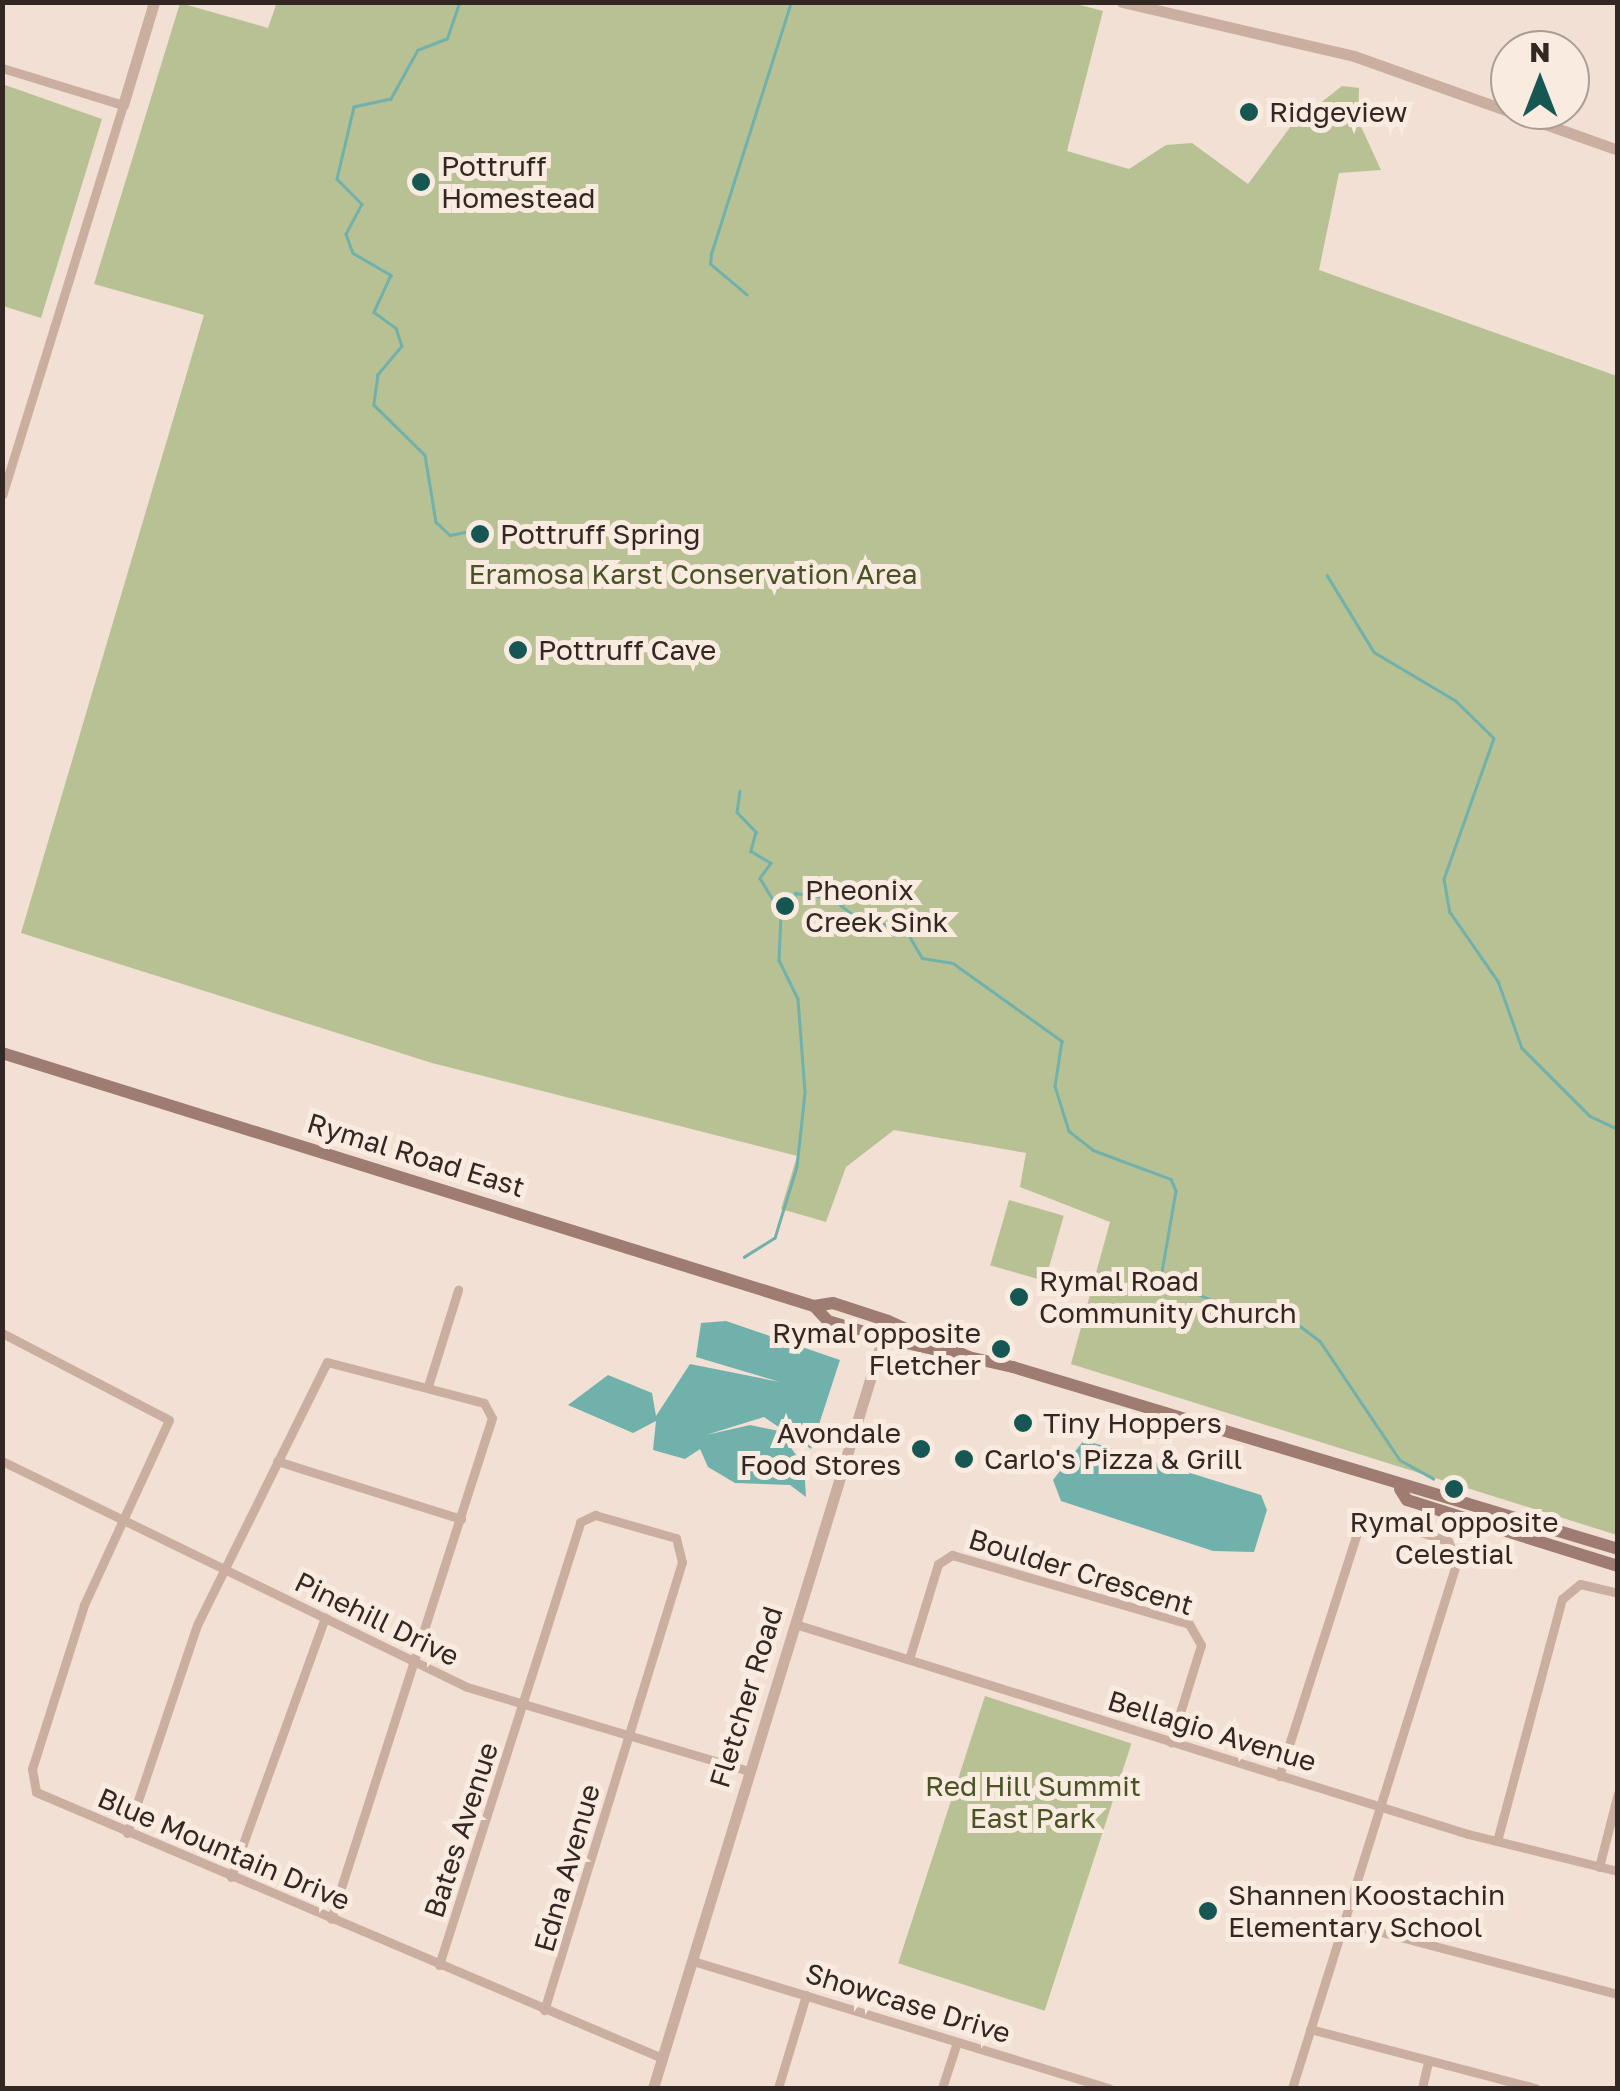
<!DOCTYPE html>
<html>
<head>
<meta charset="utf-8">
<style>
  body { margin:0 }
  #map { position:relative; width:1620px; height:2091px; overflow:hidden; background:#f2e0d4; font-family:"Golos Text",sans-serif }
  div>[style] { position:absolute }
  .green>* { inset:0; background:#b8c194; transform-origin:0 0 }
  .water>* { inset:0; background:#71b1ac }
  .stream>* { height:2.5px; margin:-1.25px; padding:0 1.25px; transform-origin:1.25px; border-radius:1.25px; background:#71b1ac }
  .minor>* { height:9px; margin:-4.5px; padding:0 4.5px; transform-origin:4.5px; border-radius:4.5px; background:#caaea0 }
  .tertiary>* { height:11px; margin:-5.5px; padding:0 5.5px; transform-origin:5.5px; border-radius:5.5px; background:#caaea0 }
  .secondary>* { height:12px; margin:-6px; padding:0 6px; transform-origin:6px; border-radius:6px; background:#9e7c71 }
  .dots>* { width:28px; height:28px; translate:-50% -50%; box-sizing:border-box; border:5px solid #faebe0; border-radius:50% }
  span { translate:-50% -50%; white-space:nowrap; text-align:center; line-height:1.15; -webkit-text-stroke:10px #faebe0; paint-order:stroke }
  .poi-label { font-size:28px; color:#332724 }
  .left { translate:0 -50%; text-align:left }
  .right { translate:-100% -50%; text-align:right }
  .park-label { font-size:28px; color:#485326 }
  .street-label { font-size:28px; color:#332724 }
  .frame { position:absolute; inset:0; border:5px solid #332724; pointer-events:none }
  .north { position:absolute; left:1490px; top:30px; width:100px; height:100px; box-sizing:border-box; background:#faebe0; border:2px solid #aa9d95; border-radius:50%; rotate:0deg; font-size:28px; font-weight:700; line-height:40px; text-align:center; color:#332724 }
  .north::after { content:''; display:block; margin:auto; width:35px; height:45px; background:#175753; clip-path:polygon(50% 0,100% 100%,50% 72%,0 100%) }
</style>
</head>
<body>
<div id="map">
  <div class="green">
    <i style="clip-path:polygon(277px 2px,1069px 2px,1103px 11px,1067px 151px,1129px 169px,1166px 145px,1192px 143px,1248px 184px,1291px 126px,1342px 86px,1359px 88px,1358px 120px,1381px 170px,1339px 173px,1319px 270px,1617px 376px,1617px 1535px,1071px 1364px,1110px 1222px,1020px 1187px,1026px 1153px,894px 1130px,846px 1167px,826px 1222px,781px 1209px,797px 1156px,432px 1063px,21px 933px,204px 315px,94px 284px,180px 3px,268px 28px)"></i>
    <i style="clip-path:polygon(2px 84px,102px 119px,41px 318px,3px 306px)"></i>
    <i style="left:1009px;top:1200px;width:57px;height:68px;rotate:16deg"></i>
    <i style="left:985px;top:1696px;width:154px;height:281px;rotate:18deg"></i>
  </div>
  <div class="water">
    <i style="clip-path:polygon(726px 1321px,840px 1360px,811px 1449px,764px 1417px,706px 1435px,750px 1425px,779px 1431px,804px 1466px,806px 1497px,790px 1485px,735px 1483px,708px 1467px,700px 1449px,685px 1459px,653px 1450px,656px 1421px,633px 1433px,568px 1405px,608px 1375px,652px 1393px,656px 1416px,690px 1364px,780px 1382px,696px 1357px,701px 1323px)"></i>
    <i style="clip-path:polygon(1084px 1440px,1261px 1495px,1267px 1510px,1254px 1552px,1213px 1551px,1061px 1501px,1053px 1480px)"></i>
  </div>
  <div class="stream">
    <i style="left:460px;top:2px;width:39px;rotate:109deg"></i>
    <i style="left:447px;top:39px;width:31px;rotate:159deg"></i>
    <i style="left:418px;top:50px;width:56px;rotate:118.9deg"></i>
    <i style="left:391px;top:99px;width:38px;rotate:168deg"></i>
    <i style="left:354px;top:107px;width:74px;rotate:103.3deg"></i>
    <i style="left:337px;top:179px;width:35px;rotate:45deg"></i>
    <i style="left:362px;top:204px;width:34px;rotate:118deg"></i>
    <i style="left:346px;top:234px;width:20px;rotate:70deg"></i>
    <i style="left:353px;top:253px;width:44px;rotate:30.1deg"></i>
    <i style="left:391px;top:275px;width:41px;rotate:114.7deg"></i>
    <i style="left:374px;top:312px;width:27px;rotate:36deg"></i>
    <i style="left:396px;top:328px;width:19px;rotate:72deg"></i>
    <i style="left:402px;top:346px;width:38px;rotate:130deg"></i>
    <i style="left:378px;top:375px;width:30px;rotate:98deg"></i>
    <i style="left:374px;top:405px;width:71px;rotate:44.4deg"></i>
    <i style="left:425px;top:455px;width:68px;rotate:80.7deg"></i>
    <i style="left:436px;top:522px;width:19px;rotate:43deg"></i>
    <i style="left:450px;top:535px;width:15px;rotate:-11deg"></i>
    <i style="left:747px;top:295px;width:48px;rotate:-140deg"></i>
    <i style="left:710px;top:264px;width:10px;rotate:-84deg"></i>
    <i style="left:711px;top:254px;width:264px;rotate:-72.4deg"></i>
    <i style="left:1327px;top:575px;width:90px;rotate:58.6deg"></i>
    <i style="left:1374px;top:652px;width:94px;rotate:30.7deg"></i>
    <i style="left:1455px;top:700px;width:54px;rotate:44.3deg"></i>
    <i style="left:1494px;top:738px;width:150px;rotate:109.5deg"></i>
    <i style="left:1444px;top:879px;width:34px;rotate:80deg"></i>
    <i style="left:1450px;top:912px;width:84px;rotate:55.2deg"></i>
    <i style="left:1498px;top:981px;width:71px;rotate:70.3deg"></i>
    <i style="left:1522px;top:1048px;width:96px;rotate:45deg"></i>
    <i style="left:1590px;top:1116px;width:31px;rotate:25deg"></i>
    <i style="left:740px;top:791px;width:21px;rotate:98deg"></i>
    <i style="left:737px;top:812px;width:28px;rotate:46deg"></i>
    <i style="left:756px;top:832px;width:20px;rotate:105deg"></i>
    <i style="left:751px;top:851px;width:23px;rotate:31deg"></i>
    <i style="left:771px;top:863px;width:19px;rotate:126deg"></i>
    <i style="left:760px;top:878px;width:41px;rotate:59deg"></i>
    <i style="left:781px;top:913px;width:47px;rotate:92.4deg"></i>
    <i style="left:779px;top:960px;width:43px;rotate:64deg"></i>
    <i style="left:798px;top:999px;width:94px;rotate:85.7deg"></i>
    <i style="left:805px;top:1093px;width:74px;rotate:96.2deg"></i>
    <i style="left:797px;top:1167px;width:74px;rotate:107.2deg"></i>
    <i style="left:775px;top:1238px;width:36px;rotate:148deg"></i>
    <i style="left:781px;top:913px;width:14px;rotate:-21deg"></i>
    <i style="left:794px;top:908px;width:15px;rotate:-86deg"></i>
    <i style="left:795px;top:893px;width:37px;rotate:8deg"></i>
    <i style="left:832px;top:898px;width:28px;rotate:39deg"></i>
    <i style="left:854px;top:916px;width:54px;rotate:15.1deg"></i>
    <i style="left:906px;top:930px;width:32px;rotate:60deg"></i>
    <i style="left:922px;top:958px;width:31px;rotate:9deg"></i>
    <i style="left:953px;top:963px;width:134px;rotate:35.6deg"></i>
    <i style="left:1062px;top:1041px;width:46px;rotate:98.8deg"></i>
    <i style="left:1055px;top:1086px;width:47px;rotate:72.7deg"></i>
    <i style="left:1069px;top:1131px;width:31px;rotate:38deg"></i>
    <i style="left:1093px;top:1150px;width:83px;rotate:20.4deg"></i>
    <i style="left:1171px;top:1179px;width:13px;rotate:67deg"></i>
    <i style="left:1176px;top:1191px;width:88px;rotate:99.8deg"></i>
    <i style="left:1161px;top:1278px;width:75px;rotate:23.5deg"></i>
    <i style="left:1230px;top:1308px;width:63px;rotate:11deg"></i>
    <i style="left:1292px;top:1320px;width:35px;rotate:37deg"></i>
    <i style="left:1320px;top:1341px;width:143px;rotate:56.1deg"></i>
    <i style="left:1400px;top:1460px;width:38px;rotate:29deg"></i>
  </div>
  <div class="minor">
    <i style="left:2px;top:68px;width:127px;rotate:17deg"></i>
    <i style="left:123px;top:105px;width:408px;rotate:107.2deg"></i>
    <i style="left:2px;top:1333px;width:188px;rotate:27.5deg"></i>
    <i style="left:169px;top:1420px;width:204px;rotate:114.7deg"></i>
    <i style="left:84px;top:1605px;width:172px;rotate:107.6deg"></i>
    <i style="left:32px;top:1769px;width:23px;rotate:80deg"></i>
    <i style="left:36px;top:1792px;width:680px;rotate:23.02deg"></i>
    <i style="left:428px;top:1386px;width:101px;rotate:-72.6deg"></i>
    <i style="left:2px;top:1461px;width:517px;rotate:25.92deg"></i>
    <i style="left:467px;top:1687px;width:294px;rotate:16.6deg"></i>
    <i style="left:277px;top:1461px;width:193px;rotate:17.5deg"></i>
    <i style="left:795px;top:1624px;width:705px;rotate:17.33deg"></i>
    <i style="left:1468px;top:1834px;width:154px;rotate:13.9deg"></i>
    <i style="left:909px;top:1659px;width:99px;rotate:-73deg"></i>
    <i style="left:938px;top:1564px;width:17px;rotate:-33deg"></i>
    <i style="left:952px;top:1555px;width:247px;rotate:16.2deg"></i>
    <i style="left:1189px;top:1624px;width:24px;rotate:60deg"></i>
    <i style="left:1201px;top:1645px;width:102px;rotate:107.2deg"></i>
    <i style="left:1279px;top:1776px;width:265px;rotate:-72.2deg"></i>
    <i style="left:1360px;top:1524px;width:22px;rotate:-13deg"></i>
    <i style="left:1381px;top:1519px;width:71px;rotate:18.2deg"></i>
    <i style="left:1448px;top:1541px;width:22px;rotate:66deg"></i>
    <i style="left:1457px;top:1561px;width:552px;rotate:107.38deg"></i>
    <i style="left:127px;top:1833px;width:219px;rotate:-71.4deg"></i>
    <i style="left:197px;top:1625px;width:293px;rotate:-63.7deg"></i>
    <i style="left:327px;top:1362px;width:162px;rotate:14.6deg"></i>
    <i style="left:484px;top:1403px;width:17px;rotate:62deg"></i>
    <i style="left:492px;top:1418px;width:526px;rotate:107.82deg"></i>
    <i style="left:1497px;top:1841px;width:251px;rotate:-75deg"></i>
    <i style="left:1562px;top:1599px;width:23px;rotate:-40deg"></i>
    <i style="left:1580px;top:1584px;width:39px;rotate:13deg"></i>
    <i style="left:1599px;top:1867px;width:76px;rotate:-75.6deg"></i>
    <i style="left:231px;top:1877px;width:276px;rotate:-70.1deg"></i>
    <i style="left:1343px;top:1922px;width:284px;rotate:14.7deg"></i>
    <i style="left:693px;top:1961px;width:435px;rotate:17deg"></i>
    <i style="left:439px;top:1965px;width:465px;rotate:-72.3deg"></i>
    <i style="left:580px;top:1522px;width:17px;rotate:-25deg"></i>
    <i style="left:595px;top:1515px;width:84px;rotate:15.9deg"></i>
    <i style="left:676px;top:1538px;width:25px;rotate:76deg"></i>
    <i style="left:682px;top:1562px;width:469px;rotate:107.1deg"></i>
    <i style="left:1310px;top:2029px;width:233px;rotate:14.7deg"></i>
    <i style="left:778px;top:2088px;width:97px;rotate:-73.2deg"></i>
    <i style="left:942px;top:2088px;width:48px;rotate:-71.9deg"></i>
    <i style="left:1422px;top:2088px;width:27px;rotate:-77deg"></i>
  </div>
  <div class="tertiary">
    <i style="left:1122px;top:2px;width:238px;rotate:13.1deg"></i>
    <i style="left:1354px;top:56px;width:280px;rotate:19.6deg"></i>
    <i style="left:123px;top:105px;width:108px;rotate:-73.2deg"></i>
    <i style="left:653px;top:2088px;width:802px;rotate:-72.97deg"></i>
  </div>
  <div class="secondary">
    <i style="left:2px;top:1053px;width:851px;rotate:17.31deg"></i>
    <i style="left:814px;top:1306px;width:21px;rotate:47deg"></i>
    <i style="left:828px;top:1321px;width:59px;rotate:16.9deg"></i>
    <i style="left:884px;top:1338px;width:132px;rotate:12.7deg"></i>
    <i style="left:1013px;top:1367px;width:632px;rotate:16.74deg"></i>
    <i style="left:814px;top:1306px;width:19px;rotate:-9deg"></i>
    <i style="left:833px;top:1303px;width:58px;rotate:18.1deg"></i>
    <i style="left:888px;top:1321px;width:89px;rotate:24deg"></i>
    <i style="left:1400px;top:1489px;width:13px;rotate:58deg"></i>
    <i style="left:1407px;top:1500px;width:221px;rotate:17.4deg"></i>
  </div>
  <div class="dots">
    <i style="left:1249px;top:112px;background:#175753"></i>
    <i style="left:421px;top:182px;background:#175753"></i>
    <i style="left:480px;top:534px;background:#175753"></i>
    <i style="left:518px;top:650px;background:#175753"></i>
    <i style="left:785px;top:906px;background:#175753"></i>
    <i style="left:1019px;top:1297px;background:#175753"></i>
    <i style="left:1001px;top:1349px;background:#175753"></i>
    <i style="left:1023px;top:1423px;background:#175753"></i>
    <i style="left:921px;top:1449px;background:#175753"></i>
    <i style="left:964px;top:1459px;background:#175753"></i>
    <i style="left:1454px;top:1489px;background:#175753"></i>
    <i style="left:1208px;top:1911px;background:#175753"></i>
  </div>
  <div class="poi-label">
    <span class="left" style="left:1269px;top:112px">Ridgeview</span>
    <span class="left" style="left:441px;top:182px">Pottruff<br>Homestead</span>
    <span class="left" style="left:500px;top:534px">Pottruff Spring</span>
    <span class="left" style="left:538px;top:650px">Pottruff Cave</span>
    <span class="left" style="left:805px;top:906px">Pheonix<br>Creek Sink</span>
    <span class="left" style="left:1039px;top:1297px">Rymal Road<br>Community Church</span>
    <span class="right" style="left:981px;top:1349px">Rymal opposite<br>Fletcher</span>
    <span class="left" style="left:1043px;top:1423px">Tiny Hoppers</span>
    <span class="right" style="left:901px;top:1449px">Avondale<br>Food Stores</span>
    <span class="left" style="left:984px;top:1459px">Carlo's Pizza &amp; Grill</span>
    <span style="left:1454px;top:1538px">Rymal opposite<br>Celestial</span>
    <span class="left" style="left:1228px;top:1911px">Shannen Koostachin<br>Elementary School</span>
  </div>
  <div class="park-label">
    <span style="left:693px;top:574px">Eramosa Karst Conservation Area</span>
    <span style="left:1033px;top:1802px">Red Hill Summit<br>East Park</span>
  </div>
  <div class="street-label">
    <span style="left:416px;top:1155px;rotate:17deg">Rymal Road East</span>
    <span style="left:1081px;top:1572px;rotate:17deg">Boulder Crescent</span>
    <span style="left:377px;top:1619px;rotate:26deg">Pinehill Drive</span>
    <span style="left:746px;top:1697px;rotate:-73deg">Fletcher Road</span>
    <span style="left:1212px;top:1731px;rotate:17deg">Bellagio Avenue</span>
    <span style="left:461px;top:1830px;rotate:-72deg">Bates Avenue</span>
    <span style="left:224px;top:1849px;rotate:23deg">Blue Mountain Drive</span>
    <span style="left:567px;top:1868px;rotate:-74deg">Edna Avenue</span>
    <span style="left:908px;top:2003px;rotate:17deg">Showcase Drive</span>
  </div>
  <div class="frame"></div>
  <div class="north">N</div>
</div>
</body>
</html>
